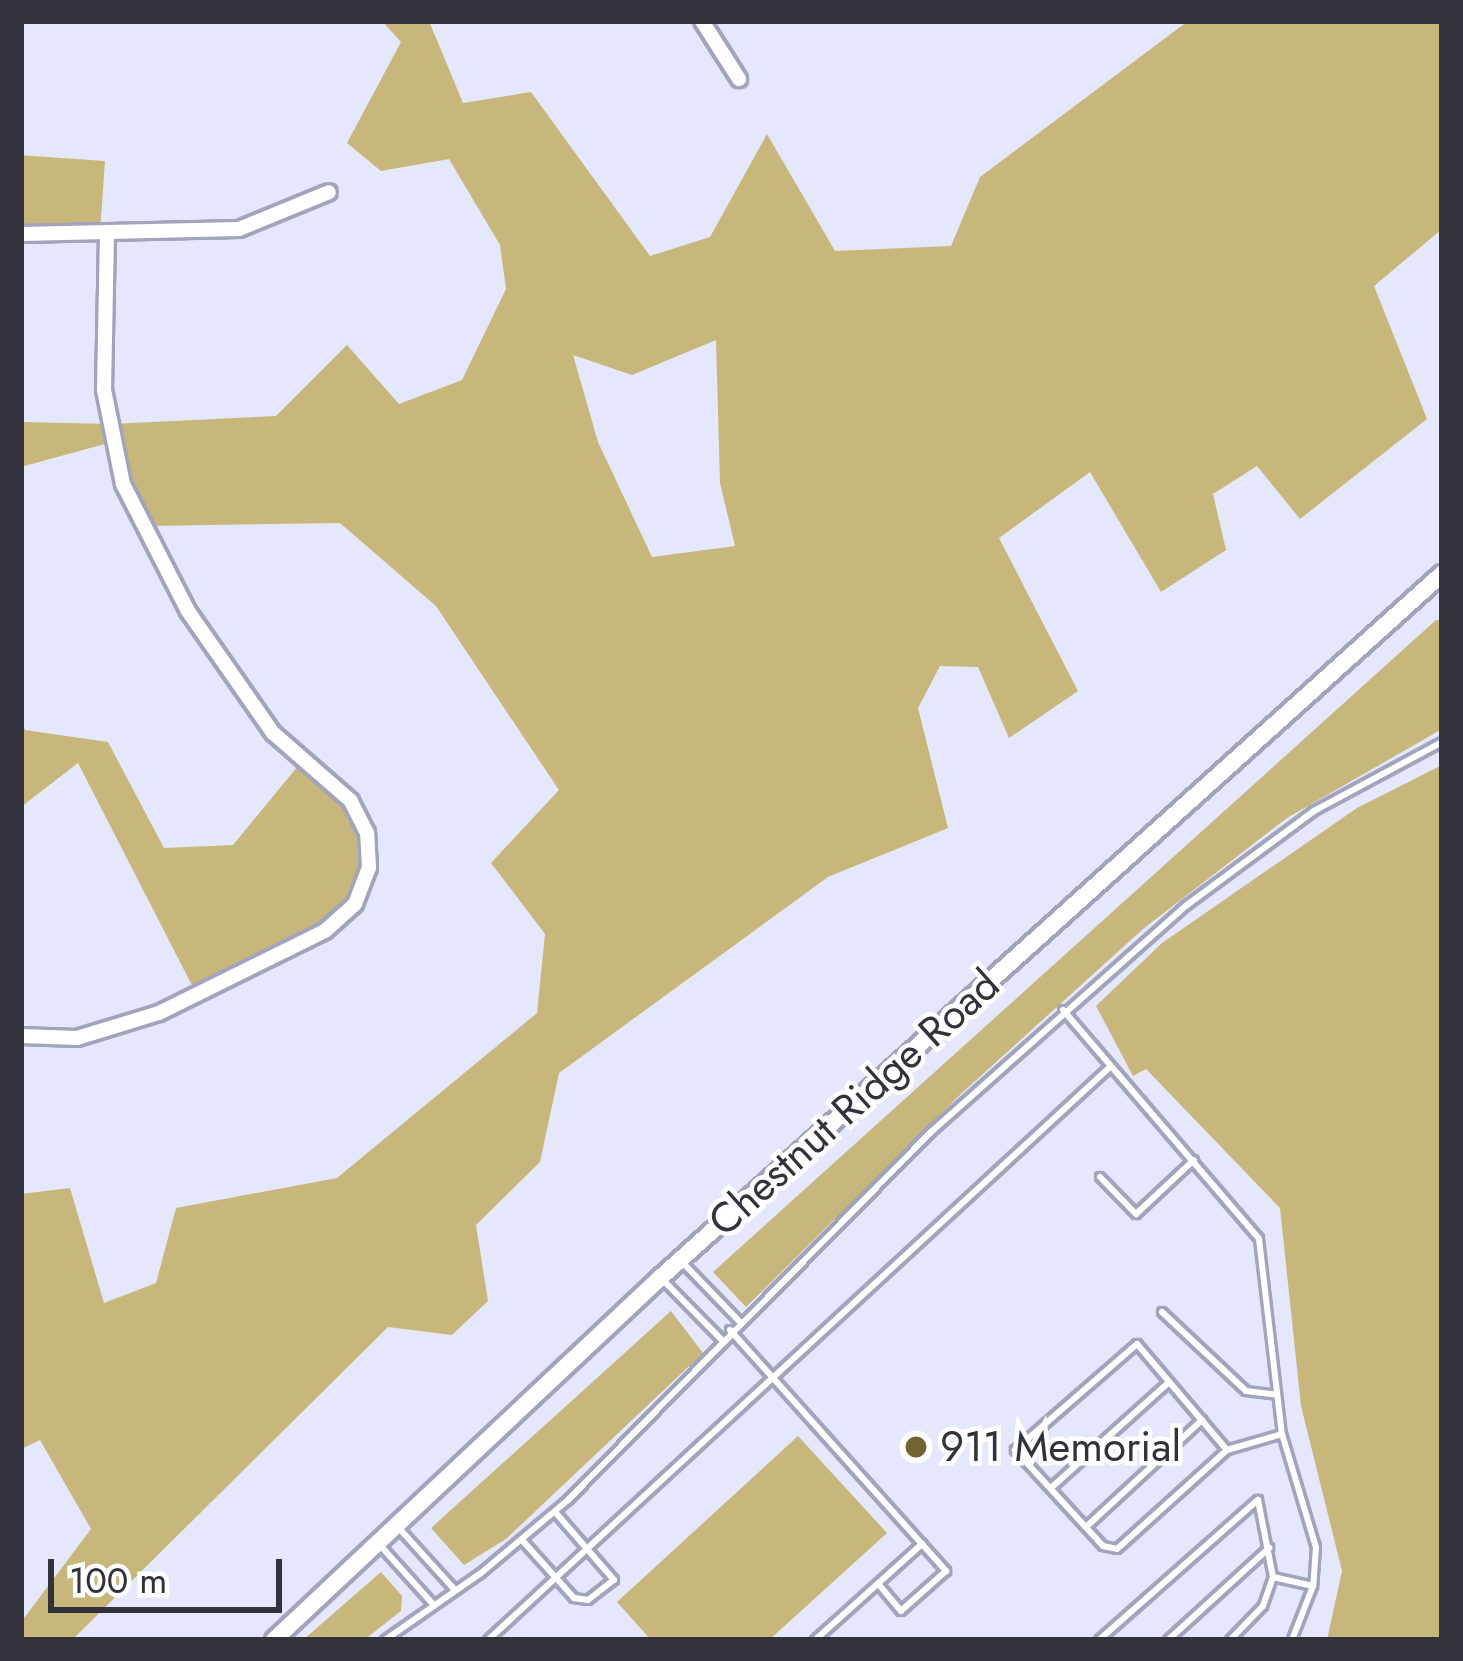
<!DOCTYPE html>
<html>
<head>
<meta charset="utf-8">
<style>
  body { margin:0 }
  #map { position:relative; width:1463px; height:1661px; overflow:hidden; background:#e5e7fd; font-family:Jost,sans-serif }
  div>[style] { position:absolute }
  .green>* { inset:0; background:#c8b77a; transform-origin:0 0 }
  .roads { filter:drop-shadow(3px 0 #a1a4bc) drop-shadow(-3px 0 #a1a4bc) drop-shadow(0 3px #a1a4bc) drop-shadow(0 -3px #a1a4bc) }
  .service>* { height:6px; margin:-3px; padding:0 3px; transform-origin:3px; border-radius:3px; background:#fff }
  .minor>* { height:14px; margin:-7px; padding:0 7px; transform-origin:7px; border-radius:7px; background:#fff }
  .tertiary>* { height:16px; margin:-8px; padding:0 8px; transform-origin:8px; border-radius:8px; background:#fff }
  .dots>* { width:33px; height:33px; translate:-50% -50%; box-sizing:border-box; border:6px solid #fff; border-radius:50% }
  span { translate:-50% -50%; white-space:nowrap; text-align:center; line-height:1.15; -webkit-text-stroke:9px #fff; paint-order:stroke }
  .street-label { font-size:42px; color:#31323c }
  .poi-label { font-size:42px; color:#31323c }
  .left { translate:0 -50%; text-align:left }
  .frame { position:absolute; inset:0; border:24px solid #31323c; pointer-events:none }
  .scale { position:absolute; left:48px; top:1559px; width:234px; height:54px; box-sizing:border-box; border:6px solid #31323c; border-top:0; padding-left:15px; font-size:36px; line-height:42px; white-space:nowrap; color:#31323c; -webkit-text-stroke:9px #fff; paint-order:stroke }
</style>
</head>
<body>
<div id="map">
  <div class="green">
    <i style="clip-path:polygon(evenodd,382px 21px,429px 21px,463px 103px,531px 92px,650px 256px,710px 237px,767px 134px,835px 251px,951px 246px,980px 177px,1188px 21px,1442px 21px,1442px 229px,1374px 286px,1427px 419px,1300px 519px,1257px 466px,1213px 494px,1226px 550px,1161px 592px,1090px 472px,999px 538px,1078px 691px,1009px 738px,978px 667px,940px 666px,918px 708px,948px 828px,828px 877px,559px 1073px,540px 1162px,476px 1225px,488px 1301px,452px 1335px,388px 1327px,72px 1640px,21px 1640px,21px 1622px,91px 1529px,40px 1440px,21px 1449px,21px 1194px,70px 1188px,104px 1303px,156px 1283px,176px 1208px,337px 1178px,537px 1013px,545px 934px,491px 863px,559px 790px,436px 606px,340px 523px,149px 526px,112px 442px,21px 467px,21px 422px,111px 424px,276px 416px,347px 345px,399px 404px,462px 380px,506px 289px,500px 245px,449px 159px,381px 171px,347px 143px,401px 42px,382px 21px,716px 340px,720px 483px,735px 546px,652px 557px,598px 442px,573px 355px,632px 375px,716px 340px)"></i>
    <i style="left:105px;top:161px;width:81px;height:84px;rotate:94deg"></i>
    <i style="clip-path:polygon(1436px 620px,1442px 620px,1442px 729px,1287px 818px,1143px 929px,963px 1092px,746px 1307px,713px 1272px)"></i>
    <i style="clip-path:polygon(21px 719px,25px 730px,108px 742px,164px 848px,233px 845px,303px 760px,364px 832px,357px 906px,199px 999px,78px 763px,21px 807px)"></i>
    <i style="clip-path:polygon(1442px 765px,1442px 1640px,1327px 1640px,1342px 1571px,1301px 1406px,1280px 1208px,1146px 1069px,1133px 1076px,1096px 1006px,1162px 943px,1357px 808px)"></i>
    <i style="clip-path:polygon(671px 1311px,703px 1353px,506px 1539px,464px 1565px,431px 1528px)"></i>
    <i style="clip-path:polygon(798px 1436px,887px 1533px,769px 1640px,651px 1640px,617px 1602px)"></i>
    <i style="clip-path:polygon(381px 1572px,402px 1596px,401px 1611px,364px 1640px,303px 1640px)"></i>
  </div>
  <div class="roads">
    <div class="service">
      <i style="left:1063px;top:1010px;width:301px;rotate:49.4deg"></i>
      <i style="left:1259px;top:1239px;width:196px;rotate:83.3deg"></i>
      <i style="left:1282px;top:1434px;width:118px;rotate:73.3deg"></i>
      <i style="left:1316px;top:1547px;width:39px;rotate:94deg"></i>
      <i style="left:1313px;top:1586px;width:58px;rotate:111.3deg"></i>
      <i style="left:1100px;top:1177px;width:52px;rotate:45.8deg"></i>
      <i style="left:1136px;top:1214px;width:79px;rotate:-43deg"></i>
      <i style="left:683px;top:1263px;width:81px;rotate:46deg"></i>
      <i style="left:663px;top:1280px;width:86px;rotate:45.5deg"></i>
      <i style="left:1162px;top:1312px;width:115px;rotate:43.2deg"></i>
      <i style="left:1246px;top:1391px;width:31px;rotate:7deg"></i>
      <i style="left:730px;top:1330px;width:324px;rotate:48.1deg"></i>
      <i style="left:946px;top:1571px;width:60px;rotate:138.4deg"></i>
      <i style="left:901px;top:1611px;width:35px;rotate:-130deg"></i>
      <i style="left:1227px;top:1450px;width:139px;rotate:-130.3deg"></i>
      <i style="left:1137px;top:1344px;width:162px;rotate:139deg"></i>
      <i style="left:1015px;top:1450px;width:130px;rotate:47.5deg"></i>
      <i style="left:1103px;top:1546px;width:14px;rotate:12deg"></i>
      <i style="left:1117px;top:1549px;width:148px;rotate:-42deg"></i>
      <i style="left:1227px;top:1450px;width:57px;rotate:-16.2deg"></i>
      <i style="left:1052px;top:1487px;width:157px;rotate:-41.9deg"></i>
      <i style="left:397px;top:1526px;width:86px;rotate:47.8deg"></i>
      <i style="left:1086px;top:1527px;width:158px;rotate:-42.7deg"></i>
      <i style="left:522px;top:1540px;width:78px;rotate:48.1deg"></i>
      <i style="left:574px;top:1598px;width:14px;rotate:8deg"></i>
      <i style="left:588px;top:1600px;width:33px;rotate:-38deg"></i>
      <i style="left:614px;top:1580px;width:90px;rotate:-130.9deg"></i>
      <i style="left:378px;top:1543px;width:82px;rotate:48deg"></i>
      <i style="left:1273px;top:1577px;width:41px;rotate:12.7deg"></i>
      <i style="left:385px;top:1640px;width:117px;rotate:-34.9deg"></i>
      <i style="left:481px;top:1573px;width:114px;rotate:-40deg"></i>
      <i style="left:568px;top:1500px;width:517px;rotate:-45.39deg"></i>
      <i style="left:931px;top:1132px;width:342px;rotate:-41.6deg"></i>
      <i style="left:1187px;top:905px;width:158px;rotate:-36.5deg"></i>
      <i style="left:1314px;top:811px;width:145px;rotate:-28.3deg"></i>
      <i style="left:488px;top:1640px;width:846px;rotate:-42.65deg"></i>
      <i style="left:815px;top:1640px;width:144px;rotate:-41.9deg"></i>
      <i style="left:1099px;top:1640px;width:212px;rotate:-41.4deg"></i>
      <i style="left:1258px;top:1500px;width:78px;rotate:79deg"></i>
      <i style="left:1273px;top:1577px;width:31px;rotate:109deg"></i>
      <i style="left:1263px;top:1606px;width:47px;rotate:134.1deg"></i>
      <i style="left:1168px;top:1640px;width:137px;rotate:-42.3deg"></i>
    </div>
    <div class="minor">
      <i style="left:702px;top:21px;width:69px;rotate:57.5deg"></i>
      <i style="left:21px;top:234px;width:218px;rotate:-1.3deg"></i>
      <i style="left:239px;top:229px;width:97px;rotate:-22.3deg"></i>
      <i style="left:21px;top:1036px;width:56px;rotate:2deg"></i>
      <i style="left:77px;top:1038px;width:86px;rotate:-17deg"></i>
      <i style="left:159px;top:1013px;width:185px;rotate:-26.3deg"></i>
      <i style="left:325px;top:931px;width:40px;rotate:-42deg"></i>
      <i style="left:355px;top:904px;width:39px;rotate:-69deg"></i>
      <i style="left:369px;top:868px;width:35px;rotate:-93deg"></i>
      <i style="left:367px;top:833px;width:36px;rotate:-117deg"></i>
      <i style="left:351px;top:801px;width:103px;rotate:-138.9deg"></i>
      <i style="left:273px;top:733px;width:149px;rotate:-124.9deg"></i>
      <i style="left:188px;top:611px;width:143px;rotate:-117.1deg"></i>
      <i style="left:123px;top:484px;width:96px;rotate:-101.4deg"></i>
      <i style="left:104px;top:390px;width:156px;rotate:-88.9deg"></i>
    </div>
    <div class="tertiary">
      <i style="left:274px;top:1640px;width:529px;rotate:-43.16deg"></i>
      <i style="left:660px;top:1278px;width:1052px;rotate:-42deg"></i>
    </div>
  </div>
  <div class="dots">
    <i style="left:916px;top:1447px;background:#726432"></i>
  </div>
  <div class="street-label">
    <span style="left:854px;top:1103px;rotate:-42deg">Chestnut Ridge Road</span>
  </div>
  <div class="poi-label">
    <span class="left" style="left:940px;top:1447px">911 Memorial</span>
  </div>
  <div class="frame"></div>
  <div class="scale">100 m</div>
</div>
</body>
</html>
